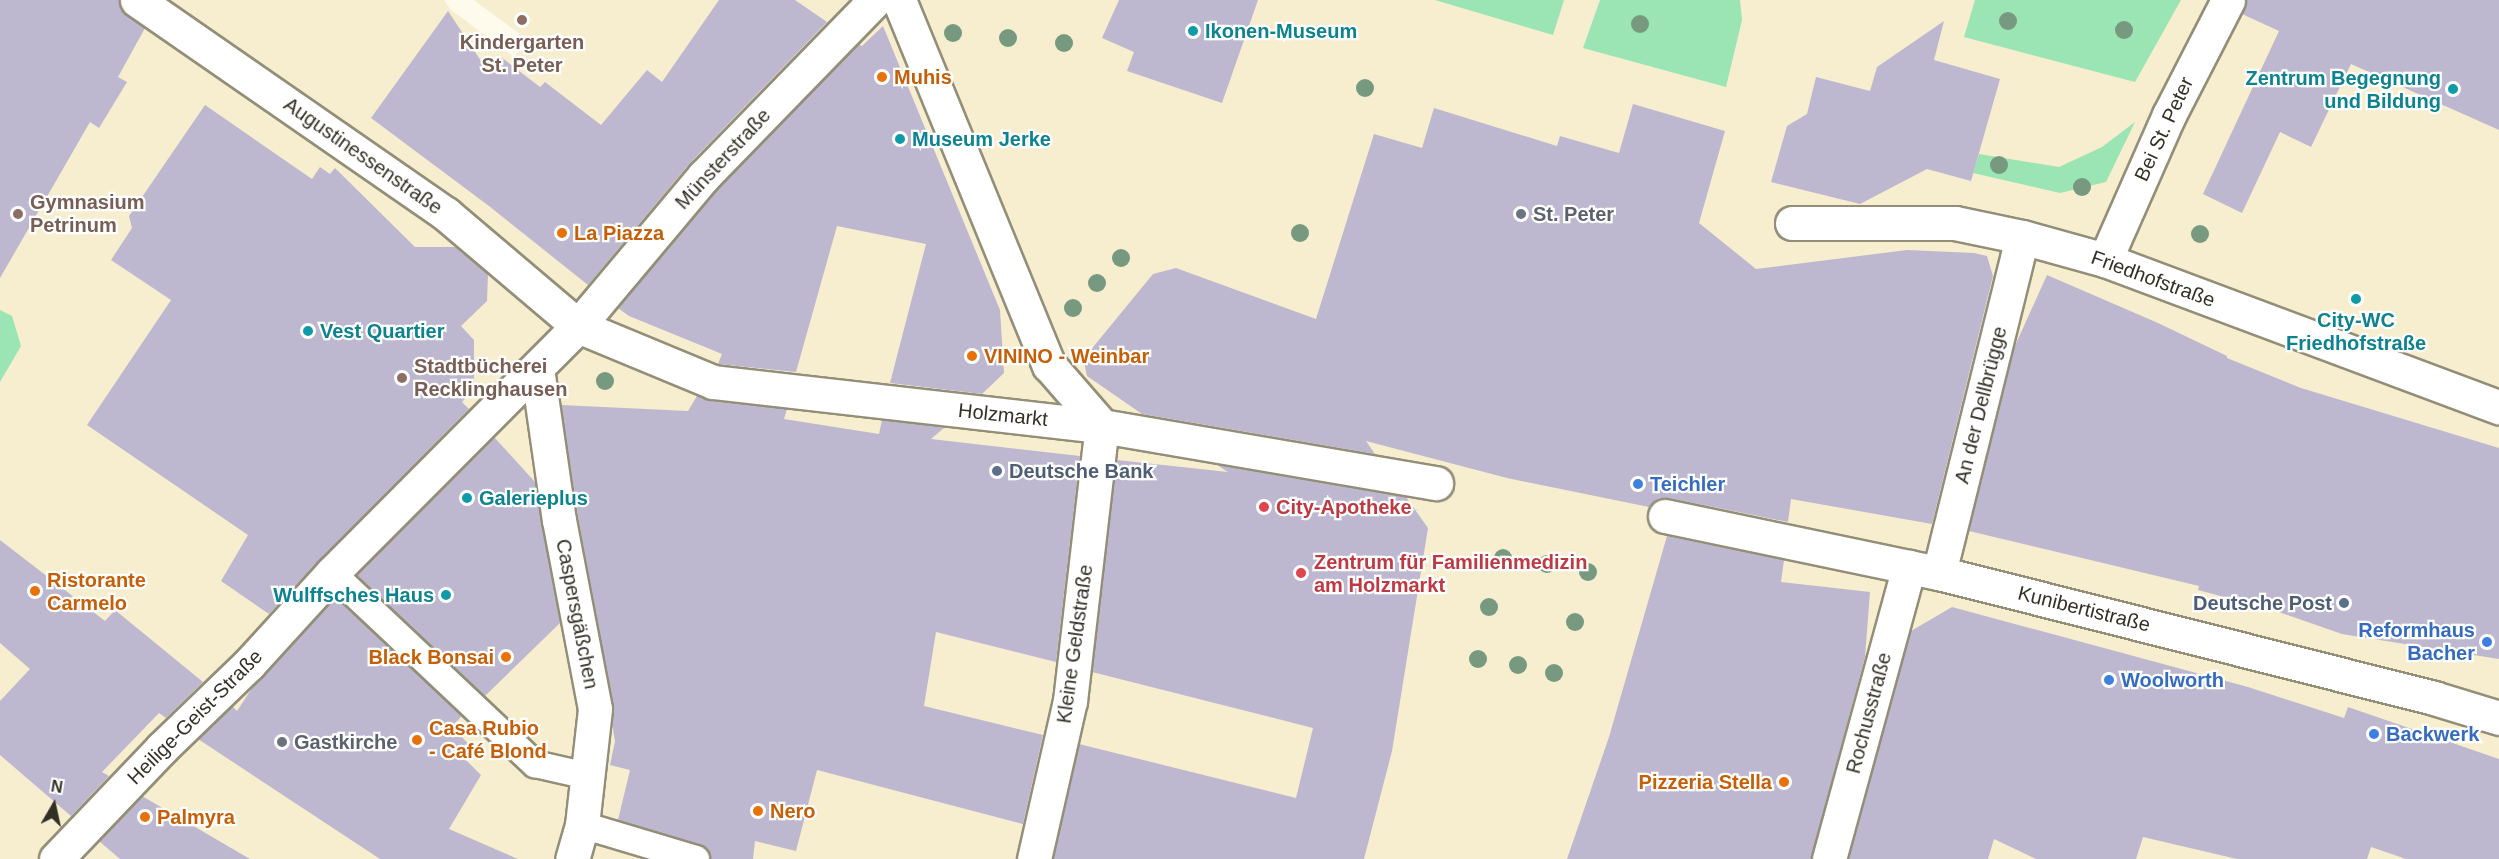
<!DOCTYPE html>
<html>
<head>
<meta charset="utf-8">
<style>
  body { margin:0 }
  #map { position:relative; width:2499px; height:859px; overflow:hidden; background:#fefbec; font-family:Arial,sans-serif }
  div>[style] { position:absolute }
  .built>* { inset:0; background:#f6eecf }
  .green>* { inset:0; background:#9be4b3 }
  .building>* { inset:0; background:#bdb8cf }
  .roads { filter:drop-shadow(2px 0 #938e78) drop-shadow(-2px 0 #938e78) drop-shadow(0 2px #938e78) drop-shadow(0 -2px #938e78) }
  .lane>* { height:26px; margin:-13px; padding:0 13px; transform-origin:13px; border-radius:13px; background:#fff }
  .street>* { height:33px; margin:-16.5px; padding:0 16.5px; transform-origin:16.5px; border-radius:16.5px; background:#fff }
  .trees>* { width:18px; height:18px; margin:-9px; border-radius:50%; background:#779980 }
  .dots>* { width:16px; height:16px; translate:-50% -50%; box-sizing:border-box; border:3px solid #fff; border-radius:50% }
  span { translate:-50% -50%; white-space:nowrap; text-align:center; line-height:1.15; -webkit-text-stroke:4.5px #fff; paint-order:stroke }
  .culture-label { font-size:20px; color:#0d838f; font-weight:700 }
  .left { translate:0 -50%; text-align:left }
  .right { translate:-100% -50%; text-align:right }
  .education-label { font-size:20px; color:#785e54; font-weight:700 }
  .food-label { font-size:20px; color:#c56008; font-weight:700 }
  .street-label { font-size:20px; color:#323026 }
  .worship-label { font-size:20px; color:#5b616d; font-weight:700 }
  .service-label { font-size:20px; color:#4e5e75; font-weight:700 }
  .shop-label { font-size:20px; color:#366cbe; font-weight:700 }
  .health-label { font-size:20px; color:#be3a42; font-weight:700 }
  .north { position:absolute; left:24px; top:775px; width:60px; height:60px; -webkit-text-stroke:4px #fff; paint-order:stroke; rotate:9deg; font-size:16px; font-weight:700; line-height:24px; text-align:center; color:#323026 }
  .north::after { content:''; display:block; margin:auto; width:21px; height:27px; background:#323026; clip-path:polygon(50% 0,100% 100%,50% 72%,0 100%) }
</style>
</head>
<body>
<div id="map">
  <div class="built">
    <i style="clip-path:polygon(0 0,444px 0,450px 9px,514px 57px,528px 40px,474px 0,2499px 0,2499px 859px,0 859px)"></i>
  </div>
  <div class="green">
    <i style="clip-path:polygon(1435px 0,1564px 0,1553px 35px)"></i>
    <i style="clip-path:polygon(1600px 0,1740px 0,1742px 20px,1726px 87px,1583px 48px)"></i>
    <i style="clip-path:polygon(1975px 0,2181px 0,2135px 82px,1964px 37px)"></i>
    <i style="clip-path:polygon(2135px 122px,2106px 182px,2060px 193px,1973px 173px,1979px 154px,2059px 167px,2102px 147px)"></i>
    <i style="clip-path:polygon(0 310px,12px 316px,21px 346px,0 382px)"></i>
  </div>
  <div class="building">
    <i style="clip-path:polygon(0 0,119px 0,126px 15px,145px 28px,118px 77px,127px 82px,99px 128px,90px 122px,0 278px)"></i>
    <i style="clip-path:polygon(719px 0,795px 0,827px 22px,690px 163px,588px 285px,489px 206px,371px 118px,448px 11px,489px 73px,501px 57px,540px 87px,545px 82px,601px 125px,647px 70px,662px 82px)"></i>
    <i style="clip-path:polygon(1119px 0,1258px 0,1222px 103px,1127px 71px,1134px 52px,1102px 38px)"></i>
    <i style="clip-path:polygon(2247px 0,2499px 0,2499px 130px,2351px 64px,2311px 147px,2280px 132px,2242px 213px,2203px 194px,2279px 31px,2242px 14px)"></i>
    <i style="clip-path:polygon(1944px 21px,1934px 60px,2000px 79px,1971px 181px,1927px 169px,1860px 204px,1771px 182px,1787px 126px,1807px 114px,1816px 77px,1870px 91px,1877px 67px)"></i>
    <i style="clip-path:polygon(883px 26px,1000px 310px,1004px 373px,982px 394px,890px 383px,926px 244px,837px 226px,796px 372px,718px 364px,722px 354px,629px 316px,618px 308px,718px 189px,858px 44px,862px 46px)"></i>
    <i style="clip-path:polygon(1633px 104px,1725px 131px,1699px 223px,1756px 269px,1907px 250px,1974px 253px,1987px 256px,1993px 276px,1932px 524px,1791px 499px,1788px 522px,1669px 498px,1659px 498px,1649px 507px,1507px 478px,1366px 441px,1375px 454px,1142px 414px,1087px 376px,1084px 362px,1089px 352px,1153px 274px,1176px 268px,1316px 319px,1374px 134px,1422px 148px,1434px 108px,1557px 146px,1560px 136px,1619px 153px)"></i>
    <i style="clip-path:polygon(205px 105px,312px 179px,320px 167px,330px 174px,335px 168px,415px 247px,455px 247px,488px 274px,487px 301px,461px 326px,474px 340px,474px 389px,462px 402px,469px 409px,319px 560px,269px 614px,221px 581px,248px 535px,87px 425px,171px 300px,111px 260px,132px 228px,129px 216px)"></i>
    <i style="clip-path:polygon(2047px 275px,2158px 323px,2227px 356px,2227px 358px,2301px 388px,2499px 448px,2499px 659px,2342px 634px,2276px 611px,2198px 590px,2199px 586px,1969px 531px,2014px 348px)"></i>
    <i style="clip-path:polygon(697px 396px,711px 401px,787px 409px,784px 419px,879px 434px,882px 420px,945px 427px,931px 439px,1080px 456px,1056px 662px,936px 632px,924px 706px,1043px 735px,1023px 824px,817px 770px,796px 851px,755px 841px,753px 859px,711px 859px,707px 849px,700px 845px,618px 820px,630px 770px,610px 765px,615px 741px,612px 724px,613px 705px,578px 517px,561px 405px,688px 411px)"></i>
    <i style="clip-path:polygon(494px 437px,535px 482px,560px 623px,485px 696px,356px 575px)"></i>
    <i style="clip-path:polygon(1117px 460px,1228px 472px,1217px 465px,1406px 497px,1428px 528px,1392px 751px,1364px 859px,1053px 859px,1079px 744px,1296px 798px,1313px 728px,1092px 672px)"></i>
    <i style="clip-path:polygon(1667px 536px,1784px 560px,1781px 582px,1870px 592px,1865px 657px,1811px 859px,1567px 859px,1609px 737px)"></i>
    <i style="clip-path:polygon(0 540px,105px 621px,115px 610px,203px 682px,166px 718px,159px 713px,102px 772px,109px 776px,71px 816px,0 755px,0 701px,30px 669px,0 643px)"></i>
    <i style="clip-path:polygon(336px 597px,462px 716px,452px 726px,472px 748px,463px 757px,481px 775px,449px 829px,518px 859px,380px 859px,198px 739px,232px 706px,237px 711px,254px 685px)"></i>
    <i style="clip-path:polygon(1952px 607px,2248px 687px,2344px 718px,2348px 707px,2499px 759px,2499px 859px,2406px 859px,2371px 847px,2367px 859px,2237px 859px,2143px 837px,2136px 859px,2036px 859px,1994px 839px,1988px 859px,1848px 859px,1911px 631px)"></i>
    <i style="clip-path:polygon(142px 796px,250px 859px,120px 859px,99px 841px)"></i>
  </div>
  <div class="roads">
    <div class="lane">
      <i style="left:332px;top:573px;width:279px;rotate:43.3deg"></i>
      <i style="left:535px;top:764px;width:54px;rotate:12.8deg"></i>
      <i style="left:582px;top:825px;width:119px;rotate:16.6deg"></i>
    </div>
    <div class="street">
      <i style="left:137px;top:0;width:376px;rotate:34.7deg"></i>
      <i style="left:446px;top:214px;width:173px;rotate:40.3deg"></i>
      <i style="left:578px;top:326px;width:146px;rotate:22.5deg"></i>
      <i style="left:713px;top:382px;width:391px;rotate:6.5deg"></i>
      <i style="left:1102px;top:426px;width:339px;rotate:9.7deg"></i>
      <i style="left:899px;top:0;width:395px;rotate:67.7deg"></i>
      <i style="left:1049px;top:365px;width:81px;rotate:49deg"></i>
      <i style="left:1792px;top:223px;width:163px"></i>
      <i style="left:1955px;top:223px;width:68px;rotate:11.8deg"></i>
      <i style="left:2022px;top:237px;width:86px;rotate:15.5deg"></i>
      <i style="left:2105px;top:260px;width:421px;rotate:20.5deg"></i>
      <i style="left:2105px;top:260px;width:158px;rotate:-66.2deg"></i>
      <i style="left:2169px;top:115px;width:129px;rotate:-62.8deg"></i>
      <i style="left:537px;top:368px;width:154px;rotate:81.8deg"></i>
      <i style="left:559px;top:520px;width:192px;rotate:79.2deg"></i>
      <i style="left:595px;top:709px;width:117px;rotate:96.4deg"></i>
      <i style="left:582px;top:825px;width:35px;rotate:106deg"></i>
      <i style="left:1665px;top:516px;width:280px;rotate:11.8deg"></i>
      <i style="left:1939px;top:573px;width:511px;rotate:14.17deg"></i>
      <i style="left:2434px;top:698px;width:68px;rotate:17.1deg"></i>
      <i style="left:1939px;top:573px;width:346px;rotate:-76.1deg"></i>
      <i style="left:56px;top:859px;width:153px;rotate:-46.3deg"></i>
      <i style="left:162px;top:748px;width:121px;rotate:-44deg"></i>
      <i style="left:249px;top:664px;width:123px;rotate:-47.6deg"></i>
      <i style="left:332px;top:573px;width:349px;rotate:-45.1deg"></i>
      <i style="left:578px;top:326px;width:196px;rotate:-50deg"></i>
      <i style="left:704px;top:176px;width:245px;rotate:-45.8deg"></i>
      <i style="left:1034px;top:859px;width:162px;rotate:-77.2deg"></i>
      <i style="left:1070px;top:701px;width:277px;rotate:-83.4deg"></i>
      <i style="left:1829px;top:859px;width:303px;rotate:-74.7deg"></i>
    </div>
  </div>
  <div class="trees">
    <i style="left:2008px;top:21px"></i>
    <i style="left:1640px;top:24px"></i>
    <i style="left:2124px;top:30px"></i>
    <i style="left:953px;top:33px"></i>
    <i style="left:1008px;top:38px"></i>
    <i style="left:1064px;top:43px"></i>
    <i style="left:1365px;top:88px"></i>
    <i style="left:1999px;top:165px"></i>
    <i style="left:2082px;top:187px"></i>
    <i style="left:1300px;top:233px"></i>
    <i style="left:2200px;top:234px"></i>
    <i style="left:1121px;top:258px"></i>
    <i style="left:1097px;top:283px"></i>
    <i style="left:1073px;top:308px"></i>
    <i style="left:605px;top:381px"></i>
    <i style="left:1503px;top:558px"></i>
    <i style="left:1547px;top:564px"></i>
    <i style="left:1588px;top:572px"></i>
    <i style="left:1489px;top:607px"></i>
    <i style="left:1575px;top:622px"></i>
    <i style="left:1478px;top:659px"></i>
    <i style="left:1518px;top:665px"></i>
    <i style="left:1554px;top:673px"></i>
  </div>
  <div class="dots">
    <i style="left:522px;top:20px;background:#8d6e63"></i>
    <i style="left:1193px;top:31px;background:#0f9aa8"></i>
    <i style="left:882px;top:77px;background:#e8710a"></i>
    <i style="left:2453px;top:89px;background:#0f9aa8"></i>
    <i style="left:900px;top:139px;background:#0f9aa8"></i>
    <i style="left:18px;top:214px;background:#8d6e63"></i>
    <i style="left:1521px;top:214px;background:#6b7280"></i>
    <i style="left:562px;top:233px;background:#e8710a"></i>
    <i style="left:2356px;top:299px;background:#0f9aa8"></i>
    <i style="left:308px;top:331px;background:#0f9aa8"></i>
    <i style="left:972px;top:356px;background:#e8710a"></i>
    <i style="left:402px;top:378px;background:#8d6e63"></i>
    <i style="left:997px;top:471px;background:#5c6f8a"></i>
    <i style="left:1638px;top:484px;background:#3f7fe0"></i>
    <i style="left:467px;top:498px;background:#0f9aa8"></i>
    <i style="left:1264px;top:507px;background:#e0444e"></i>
    <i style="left:1301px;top:573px;background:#e0444e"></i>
    <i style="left:35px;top:591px;background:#e8710a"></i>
    <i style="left:446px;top:595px;background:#0f9aa8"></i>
    <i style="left:2344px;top:603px;background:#5c6f8a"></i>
    <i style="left:2487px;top:642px;background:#3f7fe0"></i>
    <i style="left:506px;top:657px;background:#e8710a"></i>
    <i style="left:2109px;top:680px;background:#3f7fe0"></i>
    <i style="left:2374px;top:734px;background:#3f7fe0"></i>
    <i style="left:417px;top:740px;background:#e8710a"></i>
    <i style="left:282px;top:742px;background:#6b7280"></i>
    <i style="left:1784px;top:782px;background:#e8710a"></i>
    <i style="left:758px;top:811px;background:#e8710a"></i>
    <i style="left:145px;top:817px;background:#e8710a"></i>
  </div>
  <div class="culture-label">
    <span class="left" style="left:1205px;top:31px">Ikonen-Museum</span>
    <span class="right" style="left:2441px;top:90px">Zentrum Begegnung<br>und Bildung</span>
    <span class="left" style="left:912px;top:139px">Museum Jerke</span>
    <span style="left:2356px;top:332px">City-WC<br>Friedhofstraße</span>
    <span class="left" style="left:320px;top:331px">Vest Quartier</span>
    <span class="left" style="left:479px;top:498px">Galerieplus</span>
    <span class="right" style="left:434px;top:595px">Wulffsches Haus</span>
  </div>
  <div class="education-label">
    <span style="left:522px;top:54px">Kindergarten<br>St. Peter</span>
    <span class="left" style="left:30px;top:214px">Gymnasium<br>Petrinum</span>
    <span class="left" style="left:414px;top:378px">Stadtbücherei<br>Recklinghausen</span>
  </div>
  <div class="food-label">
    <span class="left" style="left:894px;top:77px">Muhis</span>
    <span class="left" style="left:574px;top:233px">La Piazza</span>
    <span class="left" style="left:984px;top:356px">VININO - Weinbar</span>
    <span class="left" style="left:47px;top:592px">Ristorante<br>Carmelo</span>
    <span class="right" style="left:494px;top:657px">Black Bonsai</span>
    <span class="left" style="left:429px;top:740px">Casa Rubio<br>- Café Blond</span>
    <span class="right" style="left:1772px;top:782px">Pizzeria Stella</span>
    <span class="left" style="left:770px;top:811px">Nero</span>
    <span class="left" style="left:157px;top:817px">Palmyra</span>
  </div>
  <div class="street-label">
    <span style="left:2164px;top:129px;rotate:-65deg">Bei St. Peter</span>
    <span style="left:363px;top:156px;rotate:35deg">Augustinessenstraße</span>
    <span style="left:723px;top:159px;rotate:-47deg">Münsterstraße</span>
    <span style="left:2153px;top:279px;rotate:20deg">Friedhofstraße</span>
    <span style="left:1981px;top:405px;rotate:-76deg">An der Dellbrügge</span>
    <span style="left:1003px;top:415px;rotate:6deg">Holzmarkt</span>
    <span style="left:2084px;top:609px;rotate:14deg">Kunibertistraße</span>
    <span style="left:577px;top:614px;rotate:79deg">Caspersgäßchen</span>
    <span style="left:1075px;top:644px;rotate:-82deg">Kleine Geldstraße</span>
    <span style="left:1869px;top:713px;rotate:-75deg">Rochusstraße</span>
    <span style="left:195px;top:717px;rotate:-45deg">Heilige-Geist-Straße</span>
  </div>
  <div class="worship-label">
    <span class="left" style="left:1533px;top:214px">St. Peter</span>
    <span class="left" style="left:294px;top:742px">Gastkirche</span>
  </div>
  <div class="service-label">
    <span class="left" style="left:1009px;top:471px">Deutsche Bank</span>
    <span class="right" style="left:2332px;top:603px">Deutsche Post</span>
  </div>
  <div class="shop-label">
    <span class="left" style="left:1650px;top:484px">Teichler</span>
    <span class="right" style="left:2475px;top:642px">Reformhaus<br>Bacher</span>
    <span class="left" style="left:2121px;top:680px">Woolworth</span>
    <span class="left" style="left:2386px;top:734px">Backwerk</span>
  </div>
  <div class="health-label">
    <span class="left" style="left:1276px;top:507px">City-Apotheke</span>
    <span class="left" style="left:1314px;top:574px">Zentrum für Familienmedizin<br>am Holzmarkt</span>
  </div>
  <div class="north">N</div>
</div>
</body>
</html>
